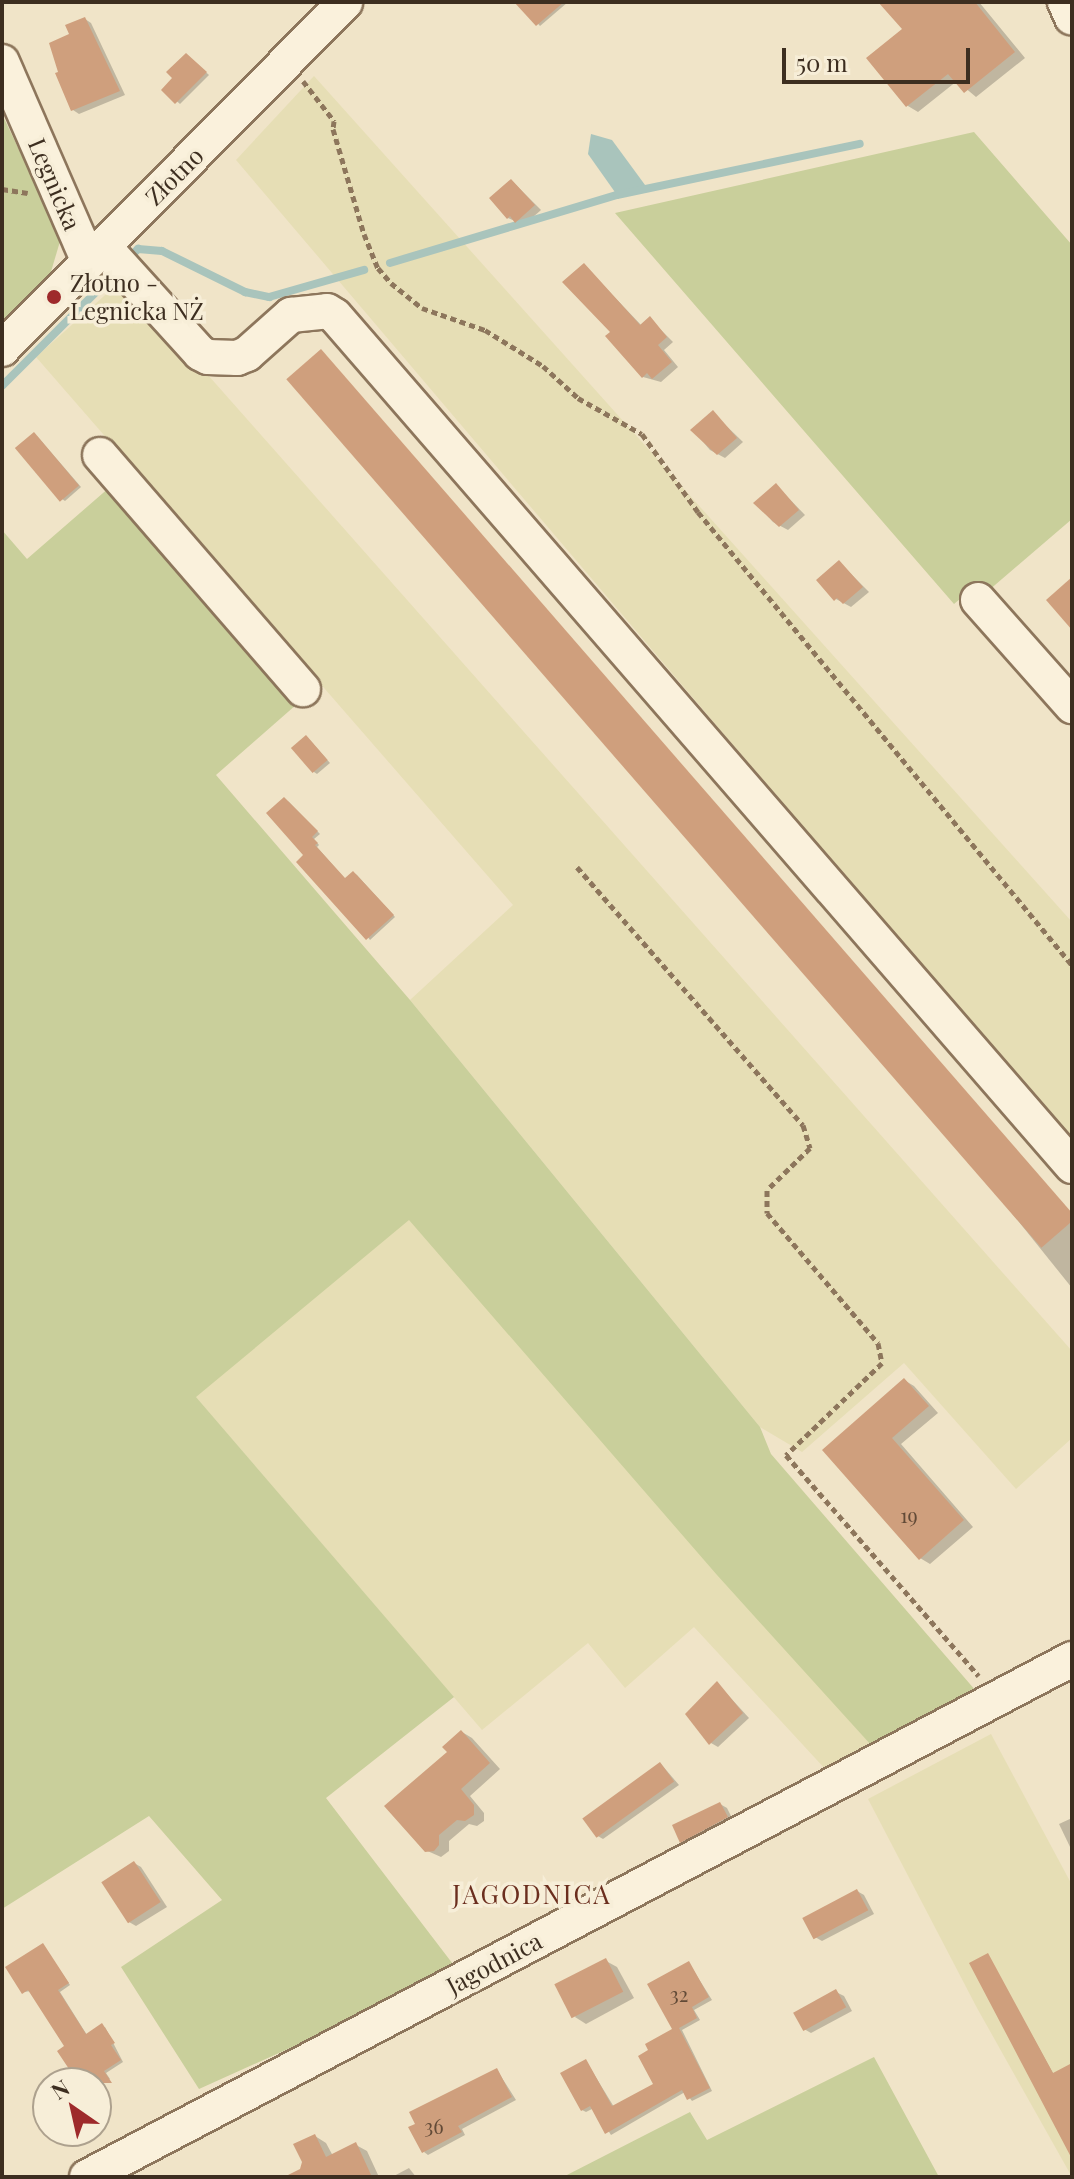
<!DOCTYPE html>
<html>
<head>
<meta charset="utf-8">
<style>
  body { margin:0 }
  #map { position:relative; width:1074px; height:2179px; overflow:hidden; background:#f0e4c8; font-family:"Playfair Display",serif }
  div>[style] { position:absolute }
  .farmland>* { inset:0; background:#e6deb5 }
  .green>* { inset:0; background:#c9cf9b }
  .water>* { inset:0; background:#a9c4bc }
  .shadow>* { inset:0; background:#0003 }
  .stream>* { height:8px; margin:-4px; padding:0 4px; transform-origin:4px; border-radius:4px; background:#a9c4bc }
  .building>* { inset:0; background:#cf9f7d; transform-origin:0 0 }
  .path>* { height:5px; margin-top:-2.5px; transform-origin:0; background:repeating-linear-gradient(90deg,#8d765c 0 6px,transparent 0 10px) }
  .roads { filter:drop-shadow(2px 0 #8d765c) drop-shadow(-2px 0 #8d765c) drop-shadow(0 2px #8d765c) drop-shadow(0 -2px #8d765c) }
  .minor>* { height:34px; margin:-17px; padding:0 17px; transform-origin:17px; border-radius:17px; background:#faf1dc }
  .dots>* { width:22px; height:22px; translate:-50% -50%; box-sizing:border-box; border:4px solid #f7eed8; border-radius:50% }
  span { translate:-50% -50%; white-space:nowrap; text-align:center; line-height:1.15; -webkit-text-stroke:7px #f7eed8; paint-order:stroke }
  .number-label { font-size:20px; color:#624a37 }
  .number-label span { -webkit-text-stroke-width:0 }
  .street-label { font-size:24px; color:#3d2e20 }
  .poi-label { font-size:24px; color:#3d2e20 }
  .left { translate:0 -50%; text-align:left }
  .neighbourhood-label { font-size:26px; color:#6b2e1e; letter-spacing:2px }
  .frame { position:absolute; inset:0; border:4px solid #3d2e20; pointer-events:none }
  .north { position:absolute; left:32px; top:2067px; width:80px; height:80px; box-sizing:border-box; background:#f7eed8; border:2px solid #ada18e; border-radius:50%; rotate:326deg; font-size:22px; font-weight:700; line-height:32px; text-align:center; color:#3d2e20 }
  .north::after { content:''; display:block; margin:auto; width:28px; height:36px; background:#9e2a2b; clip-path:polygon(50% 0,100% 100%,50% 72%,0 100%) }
  .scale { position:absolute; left:782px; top:48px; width:188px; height:36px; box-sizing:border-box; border:4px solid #3d2e20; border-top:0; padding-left:10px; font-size:24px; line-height:28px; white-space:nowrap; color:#3d2e20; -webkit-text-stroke:6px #f7eed8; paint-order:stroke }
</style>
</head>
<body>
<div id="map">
  <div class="farmland">
    <i style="clip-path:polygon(314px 76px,1072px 922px,1072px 1144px,236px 160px)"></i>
    <i style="clip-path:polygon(123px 279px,1072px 1351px,1072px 1438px,1016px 1489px,904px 1363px,802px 1452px,760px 1427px,410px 1000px,513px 905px,36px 357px)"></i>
    <i style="clip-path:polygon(409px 1219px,871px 1745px,827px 1771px,694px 1627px,625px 1688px,588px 1643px,482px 1730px,195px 1396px)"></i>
    <i style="clip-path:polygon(991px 1734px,1072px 1885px,1072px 2177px,977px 2008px,868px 1799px)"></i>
  </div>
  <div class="green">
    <i style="clip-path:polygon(2px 114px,61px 238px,50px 275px,2px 322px)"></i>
    <i style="clip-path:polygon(974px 132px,1072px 245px,1072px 519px,988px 591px,980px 582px,954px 604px,615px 213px)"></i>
    <i style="clip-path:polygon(133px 467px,321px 683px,216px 775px,410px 1000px,760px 1427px,771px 1454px,976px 1691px,871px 1745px,717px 1575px,409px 1220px,196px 1397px,454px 1697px,326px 1798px,459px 1972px,199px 2089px,121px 1967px,222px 1900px,149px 1816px,2px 1909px,2px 530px,27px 559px)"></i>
    <i style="clip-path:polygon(874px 2057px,939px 2177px,563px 2177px,690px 2112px,707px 2140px)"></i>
  </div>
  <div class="water">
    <i style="clip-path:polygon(591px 134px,612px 140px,648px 189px,617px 195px,588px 154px)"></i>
  </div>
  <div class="shadow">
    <i style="clip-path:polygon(519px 2px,568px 2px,540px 26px)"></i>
    <i style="clip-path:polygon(881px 2px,979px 2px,1025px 58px,976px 97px,957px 81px,918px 112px,908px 106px,869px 58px,905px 30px)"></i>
    <i style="clip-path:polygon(85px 19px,91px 23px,125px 95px,79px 114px,73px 110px,72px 35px)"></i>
    <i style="clip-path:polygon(189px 57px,209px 75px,180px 104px,164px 90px)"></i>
    <i style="clip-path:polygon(512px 181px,541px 210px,524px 225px,508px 218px)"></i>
    <i style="clip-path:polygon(584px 265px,642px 326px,650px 319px,673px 342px,664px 350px,678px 367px,661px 382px,643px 377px,613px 332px)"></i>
    <i style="clip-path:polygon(321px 352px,1072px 1219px,1072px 1288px)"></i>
    <i style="clip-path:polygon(713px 413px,743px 442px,725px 458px,710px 450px,693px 430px)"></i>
    <i style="clip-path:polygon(37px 436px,81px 487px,65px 501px,62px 499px)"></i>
    <i style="clip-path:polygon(776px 485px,805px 515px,788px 530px,773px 522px,756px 503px)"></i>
    <i style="clip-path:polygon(839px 562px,869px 592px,851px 607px,836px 599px)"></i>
    <i style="clip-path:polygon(309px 739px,330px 763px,317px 774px,314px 772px)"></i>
    <i style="clip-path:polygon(288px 801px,320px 834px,314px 839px,319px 845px,317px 847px,346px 880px,354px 873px,357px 875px,395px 917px,370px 940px,306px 855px)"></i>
    <i style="clip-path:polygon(904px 1380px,914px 1386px,938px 1413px,901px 1444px,973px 1527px,930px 1564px,920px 1558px,825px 1450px)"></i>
    <i style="clip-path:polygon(717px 1683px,749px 1718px,718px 1747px,711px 1743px)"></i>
    <i style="clip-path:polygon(462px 1732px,472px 1738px,500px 1769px,470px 1796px,484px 1813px,484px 1821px,477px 1826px,469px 1824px,449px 1841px,449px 1851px,441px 1857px,423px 1849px,450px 1752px)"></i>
    <i style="clip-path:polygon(661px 1764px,679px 1785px,603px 1839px,596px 1835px)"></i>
    <i style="clip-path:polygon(720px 1804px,727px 1808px,734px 1822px,689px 1845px,681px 1841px)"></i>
    <i style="clip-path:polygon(1072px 1818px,1072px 1851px,1059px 1824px)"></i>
    <i style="clip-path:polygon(134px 1863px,141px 1867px,167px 1907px,136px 1926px,129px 1922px)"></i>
    <i style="clip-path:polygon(857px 1891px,864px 1895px,874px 1914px,822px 1941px,815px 1937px)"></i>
    <i style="clip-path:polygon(43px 1945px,70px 1985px,60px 1992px,87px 2035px,105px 2027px,123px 2062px,106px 2073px,110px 2079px,96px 2088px,96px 2083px,77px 2083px,67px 2047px,31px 1991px,24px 1992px)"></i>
    <i style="clip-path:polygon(988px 1956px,1054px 2075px,1072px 2065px,1072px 2154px)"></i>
    <i style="clip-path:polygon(606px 1961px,617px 1967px,634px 1998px,586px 2024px,575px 2017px)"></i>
    <i style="clip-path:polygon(689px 1963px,712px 2000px,694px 2010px,700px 2020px,682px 2030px,712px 2091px,692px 2101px,685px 2092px,611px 2135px,594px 2108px,586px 2112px,582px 2110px,586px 2061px,614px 2107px,655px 2085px,675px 2030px)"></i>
    <i style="clip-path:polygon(836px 1992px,844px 1996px,852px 2011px,811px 2033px,804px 2029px)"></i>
    <i style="clip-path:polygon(497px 2070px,516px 2100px,462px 2129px,465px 2135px,428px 2155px,424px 2152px)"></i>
    <i style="clip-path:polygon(315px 2136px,326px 2143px,333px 2156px,356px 2145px,367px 2151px,379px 2177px,301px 2177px)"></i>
    <i style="clip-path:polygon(409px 2168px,416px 2177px,392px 2177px)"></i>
  </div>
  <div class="stream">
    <i style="left:127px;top:260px;width:16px;rotate:-45deg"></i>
    <i style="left:138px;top:249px;width:24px;rotate:5deg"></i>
    <i style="left:162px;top:251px;width:93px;rotate:26.3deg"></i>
    <i style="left:245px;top:292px;width:25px;rotate:12deg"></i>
    <i style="left:269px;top:297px;width:99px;rotate:-15.9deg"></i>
    <i style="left:390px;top:263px;width:237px;rotate:-16.7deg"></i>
    <i style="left:617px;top:195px;width:248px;rotate:-11.9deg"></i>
    <i style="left:2px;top:386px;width:160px;rotate:-45deg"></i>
  </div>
  <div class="building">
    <i style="clip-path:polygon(514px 2px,564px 2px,536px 26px)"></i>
    <i style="clip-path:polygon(878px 2px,975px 2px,1015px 52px,964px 93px,948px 74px,906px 107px,866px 58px,902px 29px)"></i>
    <i style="clip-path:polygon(85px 17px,120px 91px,71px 111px,55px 73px,58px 72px,49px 43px,69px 34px,65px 25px)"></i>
    <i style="clip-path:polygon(186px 53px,207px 72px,175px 104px,161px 90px,172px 78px,166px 72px)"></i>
    <i style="clip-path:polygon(511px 179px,535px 205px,515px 223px,510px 216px,507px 219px,489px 198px)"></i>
    <i style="clip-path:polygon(584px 263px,640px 325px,650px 316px,667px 337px,658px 345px,672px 362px,652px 379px,647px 373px,642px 378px,605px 336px,610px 332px,562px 282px)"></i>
    <i style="left:321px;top:349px;width:1151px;height:46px;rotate:49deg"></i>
    <i style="clip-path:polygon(713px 410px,737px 438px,717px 455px,690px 430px)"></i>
    <i style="left:34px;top:432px;width:70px;height:25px;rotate:50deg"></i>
    <i style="clip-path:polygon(776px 483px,799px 510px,779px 527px,753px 503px)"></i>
    <i style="clip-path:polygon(839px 560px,863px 587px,843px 604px,837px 598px,834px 601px,816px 580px)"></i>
    <i style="clip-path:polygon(1072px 577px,1072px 630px,1046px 600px)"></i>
    <i style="left:306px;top:735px;width:33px;height:20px;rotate:49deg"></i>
    <i style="clip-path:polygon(284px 797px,318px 831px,312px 837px,318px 843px,315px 845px,345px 878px,353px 871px,394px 915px,366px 940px,296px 862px,303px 855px,266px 813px)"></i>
    <i style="clip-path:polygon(904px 1378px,929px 1406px,892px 1438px,964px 1520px,919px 1560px,822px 1450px)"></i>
    <i style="clip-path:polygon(717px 1681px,743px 1713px,709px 1745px,685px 1714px)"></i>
    <i style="clip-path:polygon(461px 1730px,490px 1763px,461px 1789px,474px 1805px,474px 1815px,465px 1821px,457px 1820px,439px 1835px,439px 1845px,434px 1851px,425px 1852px,384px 1806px,447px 1752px,442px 1747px)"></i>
    <i style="left:660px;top:1762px;width:24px;height:96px;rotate:54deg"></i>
    <i style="clip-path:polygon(720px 1802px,728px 1817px,680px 1843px,672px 1825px)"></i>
    <i style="left:134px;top:1861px;width:49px;height:39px;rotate:57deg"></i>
    <i style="left:857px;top:1889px;width:24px;height:62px;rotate:62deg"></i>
    <i style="clip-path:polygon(43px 1943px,69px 1983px,58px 1990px,86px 2034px,102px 2023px,115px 2043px,111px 2045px,121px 2060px,104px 2071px,112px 2083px,49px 2083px,69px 2069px,57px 2051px,64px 2046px,28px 1990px,22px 1994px,5px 1967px)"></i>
    <i style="clip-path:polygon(988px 1953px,1053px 2073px,1072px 2063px,1072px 2159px,969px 1963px)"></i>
    <i style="left:606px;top:1958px;width:38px;height:58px;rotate:63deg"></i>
    <i style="clip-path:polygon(689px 1961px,709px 1997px,692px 2007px,697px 2018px,679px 2028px,710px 2088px,687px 2100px,682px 2090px,605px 2134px,590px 2106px,581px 2111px,560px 2073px,586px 2059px,612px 2106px,653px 2084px,638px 2056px,648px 2050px,645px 2044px,672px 2029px,647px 1984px)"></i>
    <i style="left:836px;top:1989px;width:21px;height:49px;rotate:61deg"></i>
    <i style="clip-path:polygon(497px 2068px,512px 2097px,458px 2126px,462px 2132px,422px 2153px,408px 2127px,415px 2124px,409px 2112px)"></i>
    <i style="clip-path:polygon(315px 2134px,326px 2157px,356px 2142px,372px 2177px,284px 2177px,300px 2169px,302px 2162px,293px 2144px)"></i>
  </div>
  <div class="path">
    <i style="left:303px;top:81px;width:51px;rotate:52.2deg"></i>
    <i style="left:334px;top:121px;width:8px;rotate:97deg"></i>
    <i style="left:333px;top:129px;width:109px;rotate:73.6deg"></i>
    <i style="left:364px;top:234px;width:37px;rotate:68deg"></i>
    <i style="left:378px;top:268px;width:20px;rotate:49deg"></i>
    <i style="left:391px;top:283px;width:40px;rotate:39deg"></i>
    <i style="left:422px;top:308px;width:67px;rotate:19.2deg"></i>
    <i style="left:485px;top:330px;width:68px;rotate:31.8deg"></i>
    <i style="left:543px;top:366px;width:47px;rotate:42.4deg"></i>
    <i style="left:578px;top:398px;width:73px;rotate:29.4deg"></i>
    <i style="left:642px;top:434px;width:96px;rotate:54.3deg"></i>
    <i style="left:698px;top:512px;width:587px;rotate:50.46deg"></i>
    <i style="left:2px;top:189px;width:26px;rotate:9deg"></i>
    <i style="left:577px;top:867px;width:343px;rotate:48.8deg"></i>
    <i style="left:803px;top:1125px;width:24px;rotate:73deg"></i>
    <i style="left:810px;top:1148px;width:60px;rotate:135.7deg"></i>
    <i style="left:767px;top:1190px;width:23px;rotate:90deg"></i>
    <i style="left:767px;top:1213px;width:171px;rotate:49.5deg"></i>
    <i style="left:878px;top:1343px;width:20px;rotate:79deg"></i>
    <i style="left:882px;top:1363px;width:133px;rotate:136.2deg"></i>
    <i style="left:786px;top:1455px;width:293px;rotate:48.9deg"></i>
  </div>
  <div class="roads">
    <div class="minor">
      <i style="left:1065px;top:2px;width:17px;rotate:66deg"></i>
      <i style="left:2px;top:62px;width:218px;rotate:66.5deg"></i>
      <i style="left:104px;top:247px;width:143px;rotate:47.8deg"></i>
      <i style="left:200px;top:353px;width:9px;rotate:27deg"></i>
      <i style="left:208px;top:357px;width:29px;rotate:2deg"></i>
      <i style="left:237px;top:358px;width:11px;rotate:-22deg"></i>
      <i style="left:247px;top:354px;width:59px;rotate:-41.6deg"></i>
      <i style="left:291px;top:315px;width:36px;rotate:-6deg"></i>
      <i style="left:327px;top:311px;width:9px;rotate:32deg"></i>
      <i style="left:335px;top:316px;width:1125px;rotate:49.07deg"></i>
      <i style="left:2px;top:349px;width:488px;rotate:-45.3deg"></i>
      <i style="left:100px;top:455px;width:310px;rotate:49.1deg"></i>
      <i style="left:978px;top:600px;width:142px;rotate:48.4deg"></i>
      <i style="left:87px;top:2177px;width:1113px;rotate:-27.74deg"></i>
    </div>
  </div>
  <div class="dots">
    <i style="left:54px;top:297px;background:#9e2a2b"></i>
  </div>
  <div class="number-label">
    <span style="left:909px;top:1514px">19</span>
    <span style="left:679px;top:1993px">32</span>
    <span style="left:434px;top:2125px">36</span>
  </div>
  <div class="street-label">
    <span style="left:174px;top:176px;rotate:-45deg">Złotno</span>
    <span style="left:55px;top:184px;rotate:67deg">Legnicka</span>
    <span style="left:494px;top:1963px;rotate:-28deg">Jagodnica</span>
  </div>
  <div class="poi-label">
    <span class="left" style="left:70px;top:297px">Złotno -<br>Legnicka NŻ</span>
  </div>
  <div class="neighbourhood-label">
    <span style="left:532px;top:1894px">JAGODNICA</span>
  </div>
  <div class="frame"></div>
  <div class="north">N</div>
  <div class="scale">50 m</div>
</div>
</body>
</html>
